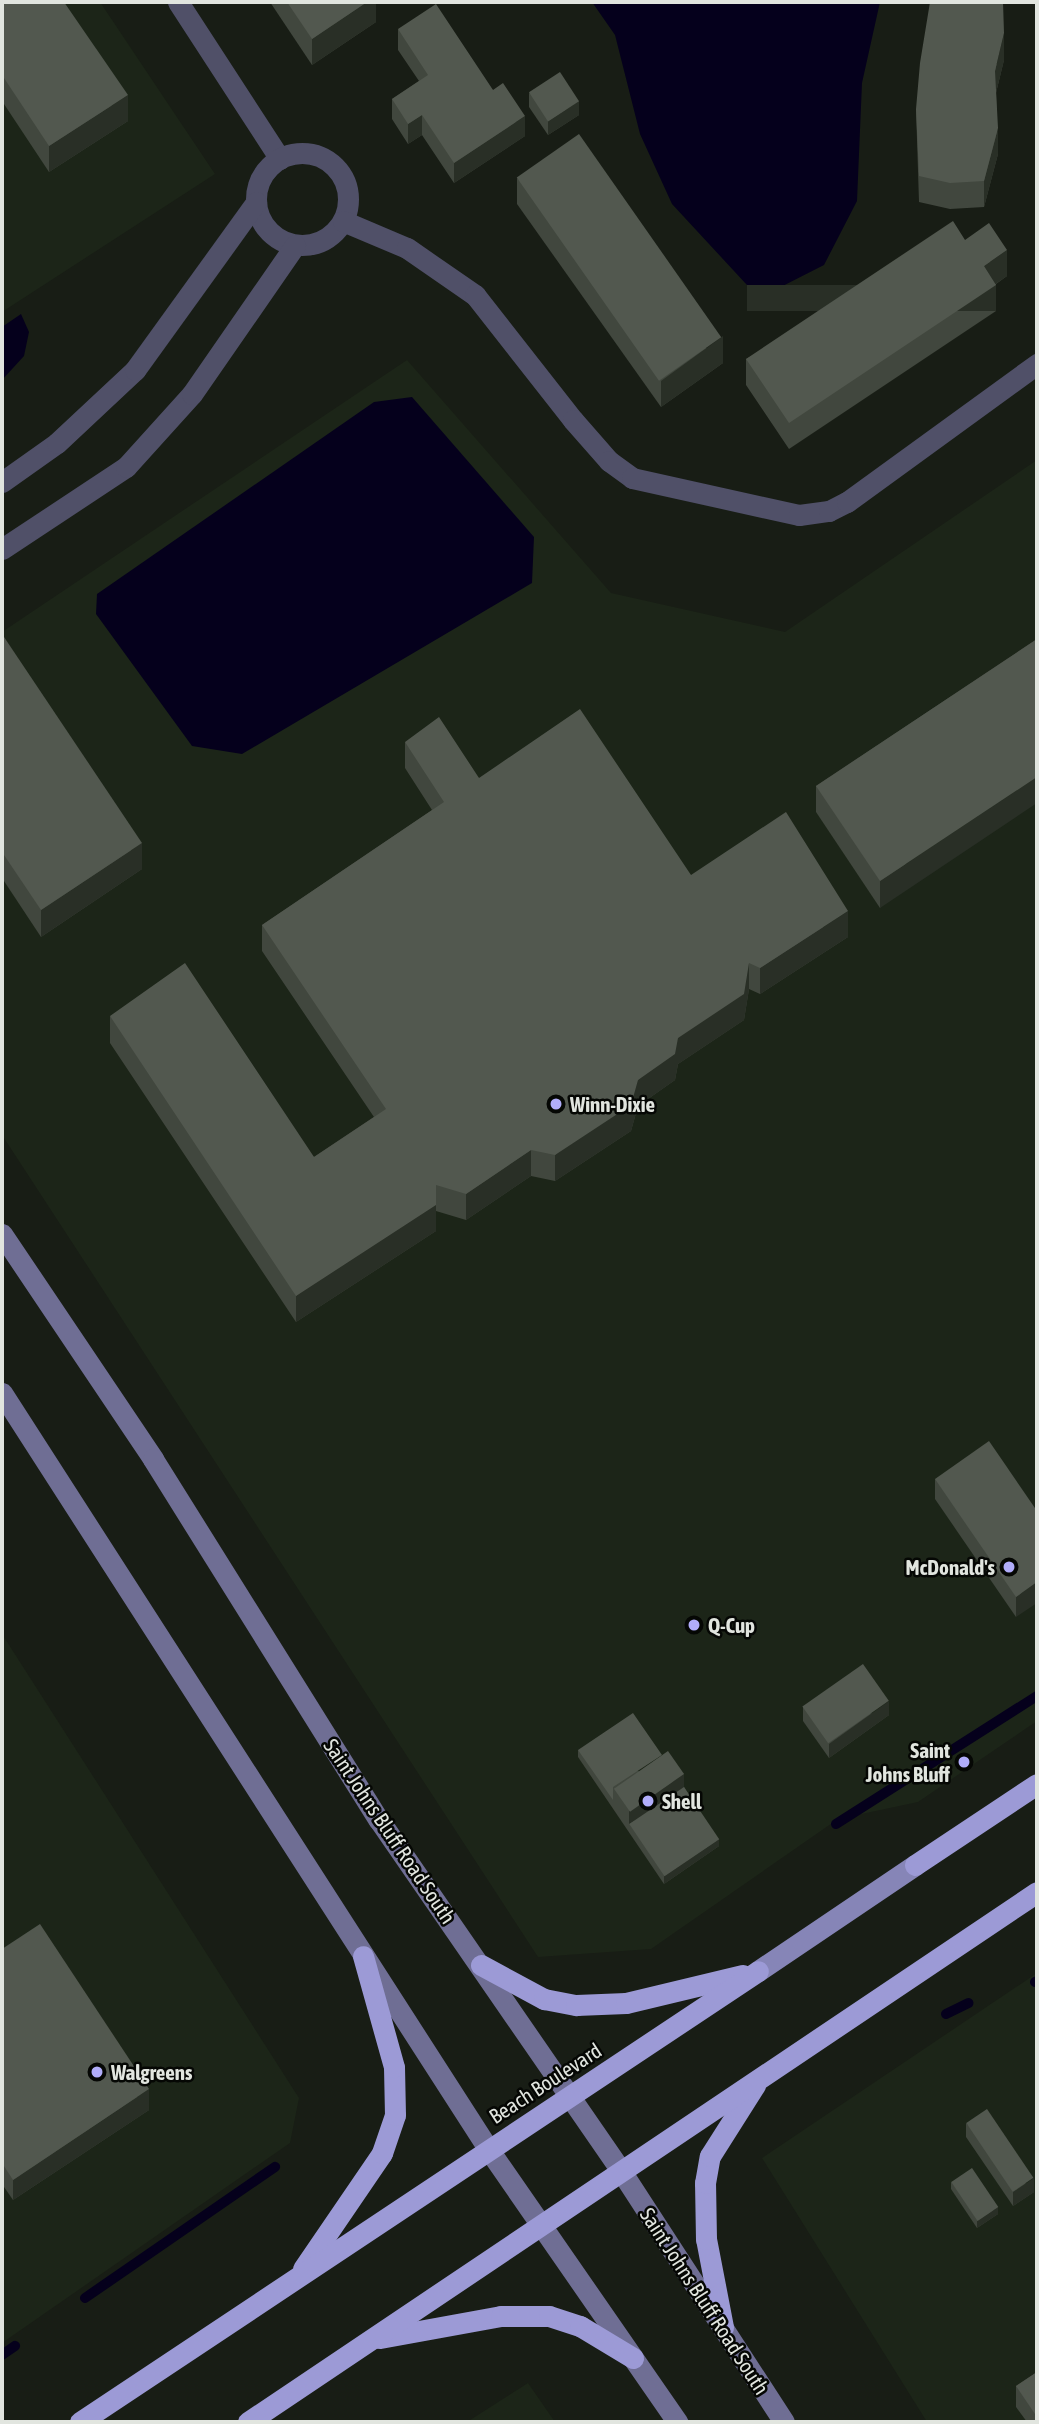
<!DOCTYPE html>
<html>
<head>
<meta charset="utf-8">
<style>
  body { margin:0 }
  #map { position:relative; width:1039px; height:2424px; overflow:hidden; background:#181d15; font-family:"Asap Condensed",sans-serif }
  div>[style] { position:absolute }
  .built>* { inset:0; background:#1c2518 }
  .water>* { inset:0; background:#05001c }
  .stream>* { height:10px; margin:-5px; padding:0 5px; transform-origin:5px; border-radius:5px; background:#05001c }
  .street>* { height:21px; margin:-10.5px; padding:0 10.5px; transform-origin:10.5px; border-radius:10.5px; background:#505068 }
  .street>.ring { margin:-10.5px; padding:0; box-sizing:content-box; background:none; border:21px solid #505068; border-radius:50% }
  .secondary>* { height:21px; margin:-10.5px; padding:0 10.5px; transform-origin:10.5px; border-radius:10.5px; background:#6f6e94 }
  .primary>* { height:21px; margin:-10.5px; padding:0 10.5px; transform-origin:10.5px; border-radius:10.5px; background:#8685b7 }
  .highway>* { height:21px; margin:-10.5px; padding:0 10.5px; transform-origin:10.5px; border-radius:10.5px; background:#9c9ad6 }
  .wall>* { inset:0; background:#41473e }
  .shaded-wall>* { inset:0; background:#292f26; transform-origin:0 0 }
  .building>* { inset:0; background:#52584f; transform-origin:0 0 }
  .dots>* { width:19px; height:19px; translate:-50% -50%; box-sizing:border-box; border:4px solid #050704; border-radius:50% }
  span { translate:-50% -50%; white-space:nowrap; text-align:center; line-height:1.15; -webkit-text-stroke:5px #050704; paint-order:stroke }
  .poi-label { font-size:21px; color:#e1e5df; font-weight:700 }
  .left { translate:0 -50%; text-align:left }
  .right { translate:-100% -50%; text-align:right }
  .street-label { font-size:21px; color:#e1e5df }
  .frame { position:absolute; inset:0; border:4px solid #e1e5df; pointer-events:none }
</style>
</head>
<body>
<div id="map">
  <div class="built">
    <i style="clip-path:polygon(2px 2px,100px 2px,215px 174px,2px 312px)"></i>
    <i style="clip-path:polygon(407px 360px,611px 593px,785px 632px,1037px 460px,1037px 1721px,918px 1802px,838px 1819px,651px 1949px,538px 1957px,2px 1135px,2px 632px)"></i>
    <i style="clip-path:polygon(2px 1634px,299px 2098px,290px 2143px,2px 2343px)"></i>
    <i style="clip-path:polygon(1037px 1973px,1037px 2422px,927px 2422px,762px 2158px)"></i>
    <i style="clip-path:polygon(528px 2383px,555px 2422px,467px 2422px)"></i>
  </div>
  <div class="water">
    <i style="clip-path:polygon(592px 2px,880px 2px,862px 83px,857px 201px,824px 265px,759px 298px,672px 204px,640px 134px,615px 35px)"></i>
    <i style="clip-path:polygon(21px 314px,29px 332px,24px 356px,2px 380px,2px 327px)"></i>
    <i style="clip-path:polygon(412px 397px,534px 537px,532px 583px,242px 754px,192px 746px,96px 614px,97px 594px,374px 402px)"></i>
  </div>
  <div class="stream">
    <i style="left:836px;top:1824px;width:238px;rotate:-32.5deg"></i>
    <i style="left:1035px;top:1982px;width:2px;rotate:-27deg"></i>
    <i style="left:946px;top:2014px;width:25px;rotate:-26deg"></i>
    <i style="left:85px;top:2298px;width:231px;rotate:-34.6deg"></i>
    <i style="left:2px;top:2355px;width:16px;rotate:-35deg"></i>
  </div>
  <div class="street">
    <i style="left:178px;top:2px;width:187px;rotate:57deg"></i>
    <i class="ring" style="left:256px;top:153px;width:71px;height:71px"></i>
    <i style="left:343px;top:221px;width:69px;rotate:22.9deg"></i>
    <i style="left:407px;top:248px;width:83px;rotate:34.7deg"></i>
    <i style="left:475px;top:295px;width:159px;rotate:51.9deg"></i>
    <i style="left:573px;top:420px;width:55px;rotate:48.7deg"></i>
    <i style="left:609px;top:461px;width:29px;rotate:36deg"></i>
    <i style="left:632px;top:478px;width:171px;rotate:12.5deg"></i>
    <i style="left:799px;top:515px;width:30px;rotate:-8deg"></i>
    <i style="left:829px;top:511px;width:20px;rotate:-27deg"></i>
    <i style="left:847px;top:502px;width:235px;rotate:-36deg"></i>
    <i style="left:2px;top:482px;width:67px;rotate:-35.3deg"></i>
    <i style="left:57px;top:443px;width:107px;rotate:-43.1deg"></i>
    <i style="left:135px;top:370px;width:207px;rotate:-54.2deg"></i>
    <i style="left:2px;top:549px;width:149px;rotate:-33.5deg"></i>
    <i style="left:126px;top:467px;width:98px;rotate:-47.9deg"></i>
    <i style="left:192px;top:394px;width:181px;rotate:-55.3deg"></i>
  </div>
  <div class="secondary">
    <i style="left:2px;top:1234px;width:271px;rotate:56.1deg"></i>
    <i style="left:153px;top:1459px;width:426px;rotate:58deg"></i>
    <i style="left:379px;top:1820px;width:426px;rotate:55.4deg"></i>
    <i style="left:621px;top:2171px;width:299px;rotate:57deg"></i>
    <i style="left:2px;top:1393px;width:900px;rotate:57.25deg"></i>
    <i style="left:489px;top:2150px;width:331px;rotate:55.3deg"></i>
  </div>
  <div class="primary">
    <i style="left:758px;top:1971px;width:189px;rotate:-34deg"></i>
  </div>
  <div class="highway">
    <i style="left:915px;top:1865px;width:146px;rotate:-33.6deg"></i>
    <i style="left:481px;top:1965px;width:72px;rotate:28.4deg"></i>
    <i style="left:544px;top:1999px;width:33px;rotate:11deg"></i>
    <i style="left:576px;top:2005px;width:50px;rotate:-2.3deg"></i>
    <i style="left:626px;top:2003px;width:120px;rotate:-13.5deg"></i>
    <i style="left:303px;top:2269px;width:140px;rotate:-55.7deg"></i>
    <i style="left:382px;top:2153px;width:40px;rotate:-71.1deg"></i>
    <i style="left:395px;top:2115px;width:48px;rotate:-91.2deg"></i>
    <i style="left:394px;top:2067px;width:115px;rotate:-105.6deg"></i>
    <i style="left:723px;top:2327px;width:90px;rotate:-100.9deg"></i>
    <i style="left:706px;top:2239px;width:56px;rotate:-91deg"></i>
    <i style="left:705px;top:2183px;width:27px;rotate:-80deg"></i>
    <i style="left:710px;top:2156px;width:84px;rotate:-57.6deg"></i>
    <i style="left:380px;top:2338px;width:123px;rotate:-10.3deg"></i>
    <i style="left:501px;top:2316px;width:48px"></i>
    <i style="left:549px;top:2316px;width:33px;rotate:18deg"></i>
    <i style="left:580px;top:2326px;width:62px;rotate:31.1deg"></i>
    <i style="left:80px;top:2422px;width:814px;rotate:-33.63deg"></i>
    <i style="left:248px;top:2422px;width:950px;rotate:-33.89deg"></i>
  </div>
  <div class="wall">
    <i style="clip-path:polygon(2px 2px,128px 121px,49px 172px,2px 101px)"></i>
    <i style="clip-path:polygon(270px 2px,376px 2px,376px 22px,312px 65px)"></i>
    <i style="clip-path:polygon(398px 29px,493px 90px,525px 136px,454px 183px,422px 135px,408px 144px,392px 119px,392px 99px,419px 81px,398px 50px)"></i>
    <i style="clip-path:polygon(1004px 60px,996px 93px,998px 154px,984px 207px,950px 209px,919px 202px,916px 109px)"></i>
    <i style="clip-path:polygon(529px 93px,579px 115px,548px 135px,529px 107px)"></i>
    <i style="clip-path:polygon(517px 178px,723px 363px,661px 407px,517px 204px)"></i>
    <i style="clip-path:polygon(965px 240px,1007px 276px,996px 284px,996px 311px,789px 449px,746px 385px,746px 359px)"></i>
    <i style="clip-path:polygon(2px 634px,142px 869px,41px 937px,2px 878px)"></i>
    <i style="clip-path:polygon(1037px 639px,880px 908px,816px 812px,816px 786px)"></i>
    <i style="clip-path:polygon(405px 742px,479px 778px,691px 875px,848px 937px,760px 994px,749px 989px,744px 1020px,678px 1064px,675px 1080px,638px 1106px,631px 1131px,555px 1181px,531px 1176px,466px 1220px,436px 1211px,436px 1231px,296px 1322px,110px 1043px,110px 1016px,314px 1157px,374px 1117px,262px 951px,262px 925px,432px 810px,405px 768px)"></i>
    <i style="clip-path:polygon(935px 1479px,1037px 1511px,1016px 1617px,935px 1499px)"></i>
    <i style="clip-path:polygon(803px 1707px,889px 1715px,829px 1758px,803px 1721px)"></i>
    <i style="clip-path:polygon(578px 1750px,684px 1787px,719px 1846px,664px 1884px,578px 1757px)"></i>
    <i style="clip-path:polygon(2px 1949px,149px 2110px,13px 2200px,2px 2184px)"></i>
    <i style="clip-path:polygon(966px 2123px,1034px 2192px,1013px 2206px,966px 2137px)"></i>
    <i style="clip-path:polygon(951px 2182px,998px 2214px,977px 2228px,951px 2189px)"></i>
    <i style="clip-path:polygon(1037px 2372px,1037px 2422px,1027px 2422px,1016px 2407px,1016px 2386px)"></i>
  </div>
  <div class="shaded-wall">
    <i style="clip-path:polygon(367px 2px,376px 2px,376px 22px,312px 65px,312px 39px)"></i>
    <i style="clip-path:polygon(1004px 33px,1004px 60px,995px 97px,995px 71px)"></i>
    <i style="clip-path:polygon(128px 95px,128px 121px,49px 172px,49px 146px)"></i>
    <i style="clip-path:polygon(579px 101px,579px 115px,548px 135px,548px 121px)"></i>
    <i style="clip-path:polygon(422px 115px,422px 135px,408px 144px,408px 124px)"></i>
    <i style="clip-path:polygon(525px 116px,525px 136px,454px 183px,454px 163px)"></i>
    <i style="clip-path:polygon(998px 128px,998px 154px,984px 207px,984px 181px)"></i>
    <i style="clip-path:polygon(1007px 250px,1007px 276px,984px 292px,984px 266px)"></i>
    <i style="left:996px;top:285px;width:26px;height:249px;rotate:90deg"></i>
    <i style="clip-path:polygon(723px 336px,723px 363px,661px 407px,661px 381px)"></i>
    <i style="clip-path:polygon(1037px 777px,1037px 803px,880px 908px,880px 881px)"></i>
    <i style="clip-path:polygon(142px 843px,142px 869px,41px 937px,41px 910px)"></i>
    <i style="clip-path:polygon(848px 911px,848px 937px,760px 994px,760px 968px)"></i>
    <i style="clip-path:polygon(749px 963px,749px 989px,744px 1020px,678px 1064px,675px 1080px,638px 1106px,631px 1131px,555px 1181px,555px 1155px,638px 1080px)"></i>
    <i style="clip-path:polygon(531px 1150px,531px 1176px,466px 1220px,466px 1194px)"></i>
    <i style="clip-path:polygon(436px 1185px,436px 1231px,296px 1322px,296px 1296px)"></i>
    <i style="clip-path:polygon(1037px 1582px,1037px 1603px,1016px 1617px,1016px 1597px)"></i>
    <i style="clip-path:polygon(889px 1701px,889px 1715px,829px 1758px,829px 1744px)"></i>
    <i style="clip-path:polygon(684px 1774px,684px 1794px,629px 1824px,629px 1811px)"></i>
    <i style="clip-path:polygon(719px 1839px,719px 1846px,664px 1884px,664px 1876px)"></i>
    <i style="clip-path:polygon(149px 2089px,149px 2110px,13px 2200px,13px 2180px)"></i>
    <i style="clip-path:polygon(1034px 2178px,1034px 2192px,1013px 2206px,1013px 2192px)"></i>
    <i style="clip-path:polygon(998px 2207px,998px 2214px,977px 2228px,977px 2221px)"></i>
  </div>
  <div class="building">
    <i style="clip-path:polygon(2px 2px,64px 2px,128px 95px,49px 146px,2px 75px)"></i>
    <i style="clip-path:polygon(287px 2px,367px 2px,312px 39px)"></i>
    <i style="clip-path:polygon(930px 2px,1003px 2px,1004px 33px,995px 71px,998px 128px,984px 181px,950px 183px,919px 176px,916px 109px,920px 63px)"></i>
    <i style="clip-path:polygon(436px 4px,493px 90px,503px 83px,525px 116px,454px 163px,422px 115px,408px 124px,392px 99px,428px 75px,398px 29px)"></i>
    <i style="left:560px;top:72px;width:35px;height:37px;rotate:57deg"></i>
    <i style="left:579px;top:134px;width:248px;height:76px;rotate:55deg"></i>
    <i style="clip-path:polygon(953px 221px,965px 240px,989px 223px,1007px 250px,984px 266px,996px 285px,789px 423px,746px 359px)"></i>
    <i style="clip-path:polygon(2px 634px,142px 843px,41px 910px,2px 852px)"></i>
    <i style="clip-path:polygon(1037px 639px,1037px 777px,880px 881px,816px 786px)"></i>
    <i style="clip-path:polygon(580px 709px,691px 875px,786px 812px,848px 911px,760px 968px,749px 963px,744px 994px,678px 1038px,675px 1054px,638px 1080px,631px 1105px,555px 1155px,531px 1150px,466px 1194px,436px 1185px,436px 1205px,296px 1296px,110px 1016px,185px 963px,314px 1157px,386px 1109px,262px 925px,444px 802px,405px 742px,439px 717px,479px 778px)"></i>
    <i style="clip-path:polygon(989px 1441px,1037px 1511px,1037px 1582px,1016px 1597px,935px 1479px)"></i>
    <i style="left:863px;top:1664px;width:45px;height:74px;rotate:55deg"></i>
    <i style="clip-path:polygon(633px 1713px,662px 1755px,613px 1787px,613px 1800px,578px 1750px)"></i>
    <i style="left:668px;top:1751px;width:28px;height:66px;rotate:55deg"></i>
    <i style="left:684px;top:1787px;width:63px;height:66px;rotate:56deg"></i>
    <i style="clip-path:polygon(40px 1924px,149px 2089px,13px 2180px,2px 2163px,2px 1949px)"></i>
    <i style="left:987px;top:2109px;width:83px;height:25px;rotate:56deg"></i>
    <i style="left:972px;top:2168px;width:47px;height:25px;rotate:56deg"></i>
    <i style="clip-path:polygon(1037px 2372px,1037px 2417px,1016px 2386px)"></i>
  </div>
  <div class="dots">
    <i style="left:556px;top:1104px;background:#b1adfa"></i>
    <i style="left:1009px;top:1567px;background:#b1adfa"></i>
    <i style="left:694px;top:1625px;background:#b1adfa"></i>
    <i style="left:964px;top:1762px;background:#b1adfa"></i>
    <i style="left:648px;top:1801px;background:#b1adfa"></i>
    <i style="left:97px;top:2072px;background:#b1adfa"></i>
  </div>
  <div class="poi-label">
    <span class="left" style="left:570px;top:1104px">Winn-Dixie</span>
    <span class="right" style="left:995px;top:1567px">McDonald's</span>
    <span class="left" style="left:708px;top:1625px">Q-Cup</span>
    <span class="right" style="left:950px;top:1762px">Saint<br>Johns Bluff</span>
    <span class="left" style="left:662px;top:1801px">Shell</span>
    <span class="left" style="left:111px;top:2072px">Walgreens</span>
  </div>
  <div class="street-label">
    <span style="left:390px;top:1831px;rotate:56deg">Saint Johns Bluff Road South</span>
    <span style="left:545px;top:2083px;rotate:-33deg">Beach Boulevard</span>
    <span style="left:705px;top:2301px;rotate:57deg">Saint Johns Bluff Road South</span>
  </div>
  <div class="frame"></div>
</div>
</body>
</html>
